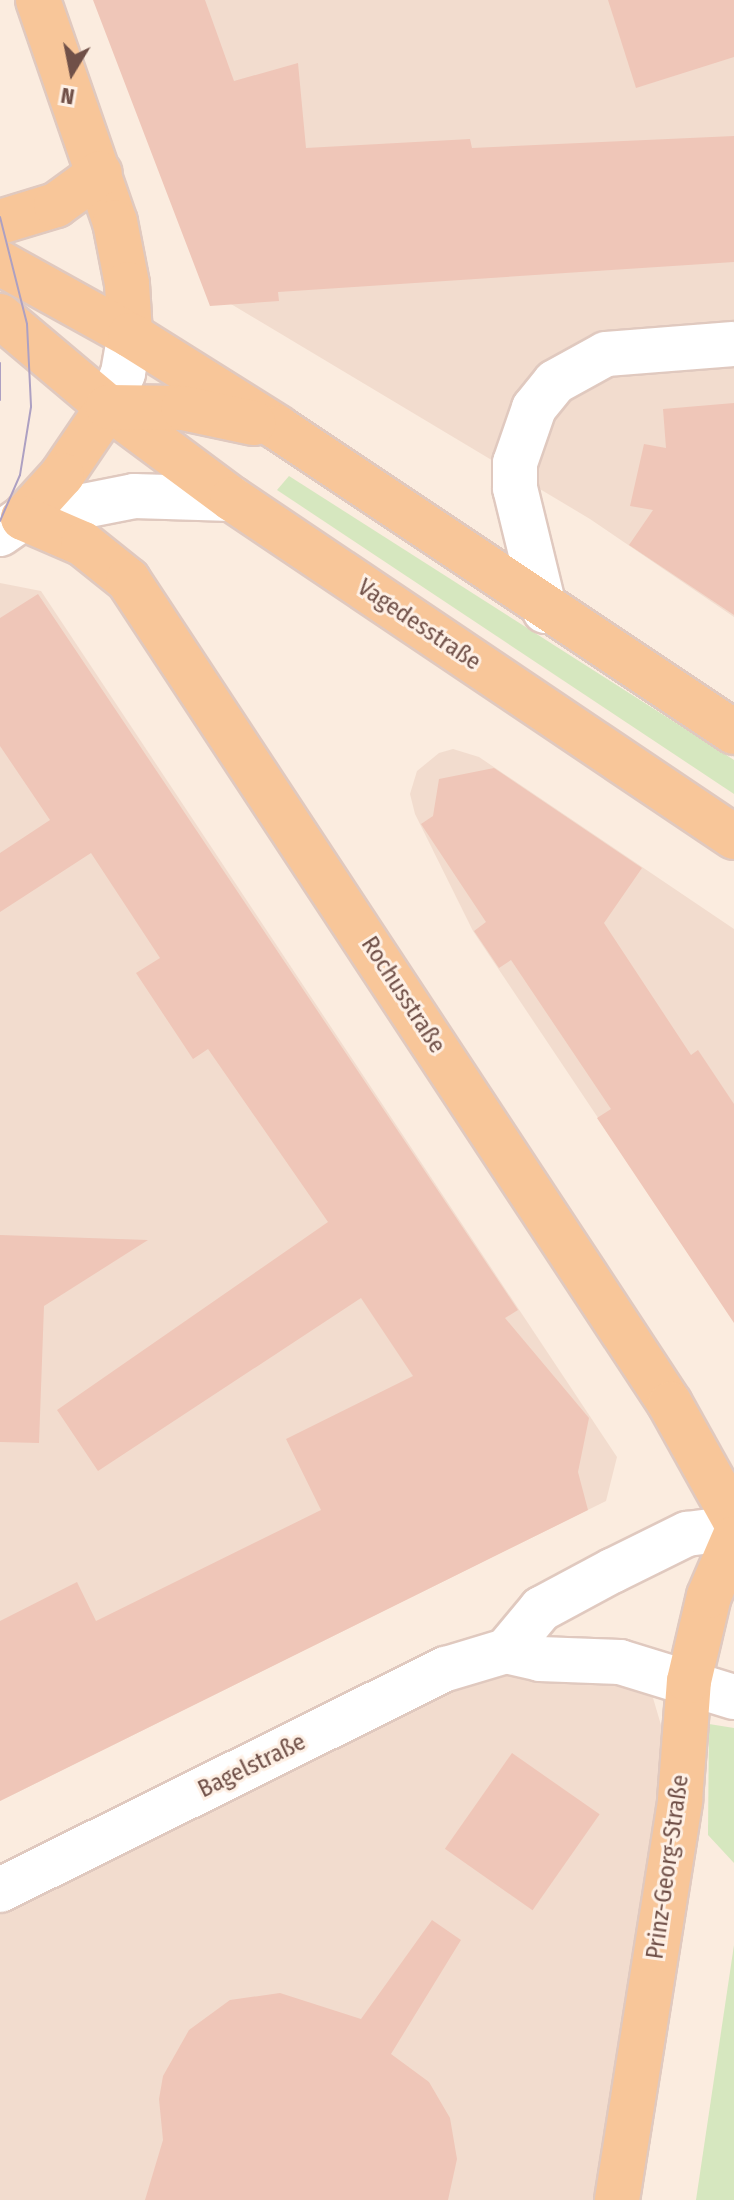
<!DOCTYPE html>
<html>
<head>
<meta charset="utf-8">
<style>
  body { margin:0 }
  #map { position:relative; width:734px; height:2200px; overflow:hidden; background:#fbecdf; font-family:"Fira Sans Condensed",sans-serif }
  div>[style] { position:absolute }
  .residential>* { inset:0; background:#f2dcce }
  .green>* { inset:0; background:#d6e7bf }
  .building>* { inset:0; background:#efc6b8; transform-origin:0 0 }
  .roads { filter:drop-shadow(2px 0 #e0c9bf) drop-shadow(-2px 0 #e0c9bf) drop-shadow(0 2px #e0c9bf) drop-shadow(0 -2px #e0c9bf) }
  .minor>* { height:44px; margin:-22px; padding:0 22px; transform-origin:22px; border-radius:22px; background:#fff }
  .major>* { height:44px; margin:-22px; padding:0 22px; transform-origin:22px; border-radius:22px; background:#f8c699 }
  .tram>* { height:2px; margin:-1px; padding:0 1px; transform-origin:1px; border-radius:1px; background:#ada0c2 }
  span { translate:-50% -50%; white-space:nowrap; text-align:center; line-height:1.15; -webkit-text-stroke:6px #fef0e5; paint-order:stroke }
  .street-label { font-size:24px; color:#705048 }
  .north { position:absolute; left:32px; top:32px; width:80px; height:80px; -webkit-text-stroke:6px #fef0e5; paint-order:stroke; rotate:190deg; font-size:22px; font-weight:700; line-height:32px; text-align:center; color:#705048 }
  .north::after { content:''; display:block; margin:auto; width:28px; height:36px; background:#705048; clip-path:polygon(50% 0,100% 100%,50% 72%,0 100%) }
</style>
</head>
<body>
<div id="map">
  <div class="residential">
    <i style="clip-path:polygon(106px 0,734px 0,734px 617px,590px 519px,216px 295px)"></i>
    <i style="clip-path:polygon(0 583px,41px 591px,617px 1457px,606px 1501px,0 1801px)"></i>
    <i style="clip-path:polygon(453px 749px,479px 757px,734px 929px,734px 1321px,473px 931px,415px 814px,410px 794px,417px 771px,439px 753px)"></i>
    <i style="clip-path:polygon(508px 1661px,648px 1681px,671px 1759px,606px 2200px,0 2200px,0 1910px)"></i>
  </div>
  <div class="green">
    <i style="clip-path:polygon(289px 476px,734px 760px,734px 794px,277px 490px)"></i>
    <i style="clip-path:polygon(709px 1724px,734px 1728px,734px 1863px,708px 1835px)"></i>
    <i style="clip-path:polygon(734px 1945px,734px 2200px,696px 2200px)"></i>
  </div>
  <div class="building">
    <i style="clip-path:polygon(93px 0,205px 0,234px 81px,298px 63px,306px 148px,470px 139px,472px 148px,734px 136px,734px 262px,278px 292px,279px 301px,210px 306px)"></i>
    <i style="clip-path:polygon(608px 0,734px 0,734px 57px,636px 88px)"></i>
    <i style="clip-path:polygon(734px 403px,734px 615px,629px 545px,653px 510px,630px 506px,644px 444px,666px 448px,663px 409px)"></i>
    <i style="clip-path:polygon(38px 594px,518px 1310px,505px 1318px,589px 1418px,578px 1472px,588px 1510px,0 1801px,0 1621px,77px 1582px,96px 1621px,321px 1510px,286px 1439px,413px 1376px,361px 1298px,98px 1471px,57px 1410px,328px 1222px,208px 1049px,193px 1059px,136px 973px,160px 958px,91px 853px,0 912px,0 853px,50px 820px,0 746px,0 618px)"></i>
    <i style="clip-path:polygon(494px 768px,642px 868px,604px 923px,691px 1055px,698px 1050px,734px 1104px,734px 1323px,597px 1118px,611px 1109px,511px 960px,499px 968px,474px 931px,486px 922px,421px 824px,433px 816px,439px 779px)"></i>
    <i style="clip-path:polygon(0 1235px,148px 1240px,44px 1306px,39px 1443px,0 1442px)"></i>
    <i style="left:512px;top:1753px;width:107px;height:117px;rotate:35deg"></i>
    <i style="clip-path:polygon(432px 1920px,461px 1940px,391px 2054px,429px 2082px,450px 2118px,457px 2159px,448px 2200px,145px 2200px,163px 2140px,159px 2099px,163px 2076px,189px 2030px,230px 2000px,280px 1993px,361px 2019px)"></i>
  </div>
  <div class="roads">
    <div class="minor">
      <i style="left:108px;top:407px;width:37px;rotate:-66deg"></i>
      <i style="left:123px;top:373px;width:39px;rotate:-80deg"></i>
      <i style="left:0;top:534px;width:28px;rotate:-35deg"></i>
      <i style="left:23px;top:518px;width:113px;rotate:-11.2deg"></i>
      <i style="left:134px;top:496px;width:98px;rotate:1.8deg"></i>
      <i style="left:545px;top:611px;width:127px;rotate:-103.7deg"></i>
      <i style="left:515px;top:488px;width:25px;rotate:-90deg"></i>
      <i style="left:515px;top:463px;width:58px;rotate:-70.9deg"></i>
      <i style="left:534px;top:408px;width:33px;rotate:-51deg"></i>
      <i style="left:555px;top:382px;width:58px;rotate:-28.8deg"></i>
      <i style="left:606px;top:354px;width:128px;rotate:-4.5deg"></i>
      <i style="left:506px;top:1651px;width:55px;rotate:-50.2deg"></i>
      <i style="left:541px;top:1609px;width:81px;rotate:-28.2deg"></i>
      <i style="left:612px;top:1571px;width:84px;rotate:-26.3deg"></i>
      <i style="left:687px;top:1534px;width:47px;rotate:-7.3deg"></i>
      <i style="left:0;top:1890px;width:498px;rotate:-26.4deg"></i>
      <i style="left:446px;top:1669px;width:63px;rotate:-16.7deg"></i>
      <i style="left:506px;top:1651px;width:35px;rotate:13deg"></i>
      <i style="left:540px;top:1659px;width:80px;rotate:2.1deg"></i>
      <i style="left:620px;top:1662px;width:119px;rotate:17.1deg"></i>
    </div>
    <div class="major">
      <i style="left:38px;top:0;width:235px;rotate:70.9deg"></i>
      <i style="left:115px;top:222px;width:63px;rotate:79deg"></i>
      <i style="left:127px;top:284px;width:51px;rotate:86.6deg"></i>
      <i style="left:0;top:222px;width:59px;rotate:-16.9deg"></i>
      <i style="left:56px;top:205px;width:54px;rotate:-36deg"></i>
      <i style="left:0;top:263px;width:149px;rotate:29deg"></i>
      <i style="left:130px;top:335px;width:175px;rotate:32.1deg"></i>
      <i style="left:278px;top:428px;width:548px;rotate:33.69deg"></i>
      <i style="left:0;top:316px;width:141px;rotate:40.1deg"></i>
      <i style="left:108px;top:407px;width:154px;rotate:36.6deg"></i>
      <i style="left:232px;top:499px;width:605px;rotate:33.95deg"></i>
      <i style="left:108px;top:407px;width:82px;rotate:124.1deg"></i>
      <i style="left:62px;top:475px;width:58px;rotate:132.2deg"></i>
      <i style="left:23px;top:518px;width:65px;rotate:23.4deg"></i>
      <i style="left:83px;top:544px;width:58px;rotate:38.7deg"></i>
      <i style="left:128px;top:580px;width:986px;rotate:56.66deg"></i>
      <i style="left:670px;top:1404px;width:132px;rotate:60.9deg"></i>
      <i style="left:108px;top:407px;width:75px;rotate:0.8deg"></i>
      <i style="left:183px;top:408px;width:72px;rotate:12.1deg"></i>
      <i style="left:617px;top:2200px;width:405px;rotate:-81deg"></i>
      <i style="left:680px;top:1800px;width:119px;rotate:-85.7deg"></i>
      <i style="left:689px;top:1681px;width:87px;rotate:-76.8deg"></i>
      <i style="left:709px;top:1596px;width:63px;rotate:-66.7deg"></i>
    </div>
  </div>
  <div class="tram">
    <i style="left:0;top:217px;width:110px;rotate:75.8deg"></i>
    <i style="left:27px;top:324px;width:83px;rotate:87.2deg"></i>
    <i style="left:31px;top:407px;width:69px;rotate:99.2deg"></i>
    <i style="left:20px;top:475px;width:50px;rotate:113.5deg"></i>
    <i style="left:0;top:363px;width:37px;rotate:90deg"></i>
  </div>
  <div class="street-label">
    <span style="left:419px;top:625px;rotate:34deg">Vagedesstraße</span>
    <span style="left:403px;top:995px;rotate:57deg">Rochusstraße</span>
    <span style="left:252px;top:1766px;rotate:-26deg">Bagelstraße</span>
    <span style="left:668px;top:1867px;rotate:-82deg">Prinz-Georg-Straße</span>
  </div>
  <div class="north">N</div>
</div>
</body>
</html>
